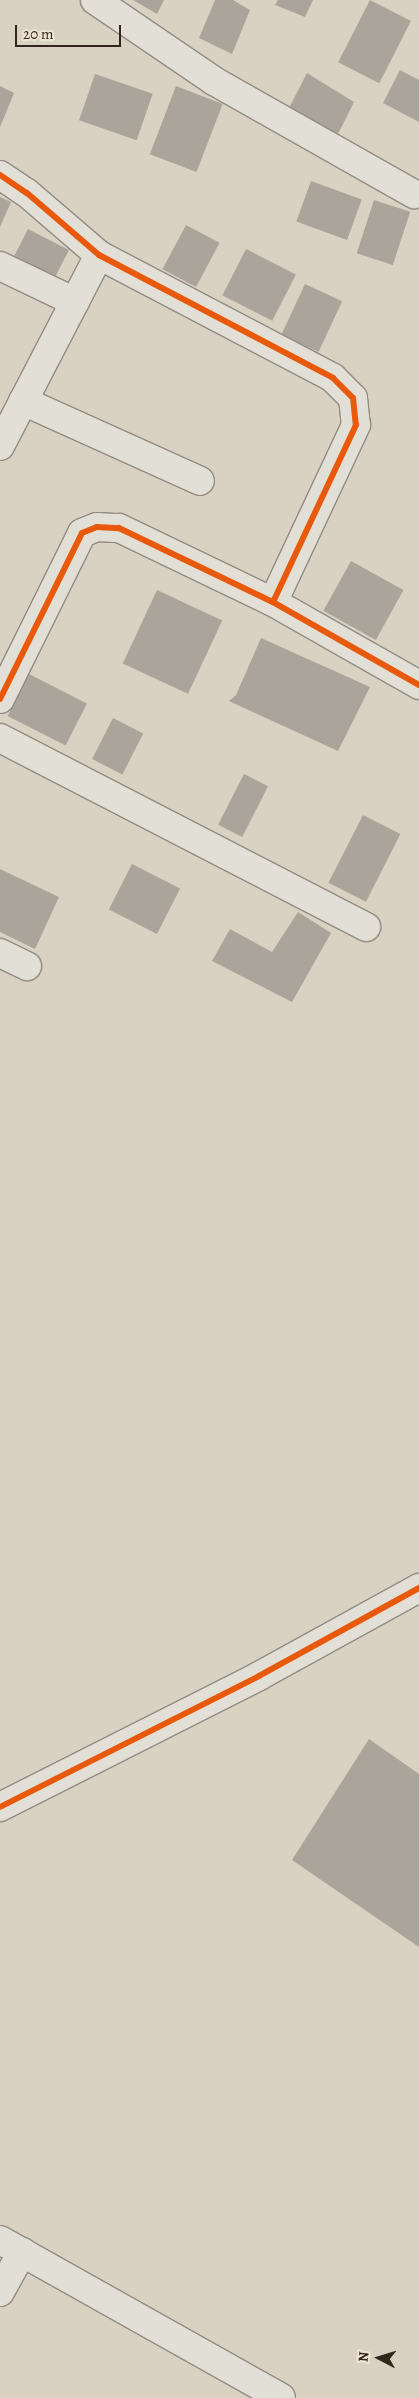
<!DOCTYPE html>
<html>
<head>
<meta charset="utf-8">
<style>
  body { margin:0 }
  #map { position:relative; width:419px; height:2398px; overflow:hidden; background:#d9d2c2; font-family:Alegreya,serif }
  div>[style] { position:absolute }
  .building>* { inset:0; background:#aaa49a; transform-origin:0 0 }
  .roads { filter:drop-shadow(1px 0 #928b82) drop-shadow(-1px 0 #928b82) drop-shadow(0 1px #928b82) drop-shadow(0 -1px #928b82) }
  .minor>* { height:28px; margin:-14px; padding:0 14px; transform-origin:14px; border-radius:14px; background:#e2dfd6 }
  .cycleway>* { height:6px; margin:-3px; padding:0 3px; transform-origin:3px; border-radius:3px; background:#e8590c }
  span { translate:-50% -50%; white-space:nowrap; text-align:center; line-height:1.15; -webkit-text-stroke:4px #ede4d1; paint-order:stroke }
  .north { position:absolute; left:354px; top:2333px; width:50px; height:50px; -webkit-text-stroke:4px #ede4d1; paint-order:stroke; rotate:275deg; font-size:14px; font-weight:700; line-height:20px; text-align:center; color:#34241e }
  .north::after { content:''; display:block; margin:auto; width:18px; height:22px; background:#34241e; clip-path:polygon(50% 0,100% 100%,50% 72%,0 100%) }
  .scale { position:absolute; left:15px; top:25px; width:106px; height:22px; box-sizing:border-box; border:2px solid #34241e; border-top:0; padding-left:6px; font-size:15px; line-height:18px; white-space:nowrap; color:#34241e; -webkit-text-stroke:4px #ede4d1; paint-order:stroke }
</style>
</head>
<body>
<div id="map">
  <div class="building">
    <i style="clip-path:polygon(133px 0,164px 0,157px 14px)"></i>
    <i style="clip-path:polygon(215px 0,233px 0,250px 10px,232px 54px,199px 38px)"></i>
    <i style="clip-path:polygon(278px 0,313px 0,305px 17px,275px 5px)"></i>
    <i style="left:370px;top:0;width:46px;height:70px;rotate:27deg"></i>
    <i style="clip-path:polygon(400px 70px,419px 80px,419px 122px,383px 103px)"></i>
    <i style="clip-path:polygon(307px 73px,354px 102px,338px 134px,288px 110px)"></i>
    <i style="left:95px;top:74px;width:61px;height:49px;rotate:19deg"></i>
    <i style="clip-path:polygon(0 86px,14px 93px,0 127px)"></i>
    <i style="left:176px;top:86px;width:50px;height:73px;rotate:21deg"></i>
    <i style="left:311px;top:181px;width:54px;height:43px;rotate:20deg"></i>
    <i style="clip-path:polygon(0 197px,11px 202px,0 227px)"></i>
    <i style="left:374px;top:200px;width:38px;height:56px;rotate:18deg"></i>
    <i style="left:186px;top:225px;width:38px;height:50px;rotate:28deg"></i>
    <i style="left:28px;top:229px;width:46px;height:34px;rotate:27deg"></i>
    <i style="left:246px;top:249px;width:56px;height:52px;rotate:27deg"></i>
    <i style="left:305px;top:284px;width:41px;height:56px;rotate:25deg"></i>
    <i style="left:351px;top:561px;width:60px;height:57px;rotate:29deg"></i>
    <i style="left:157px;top:590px;width:72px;height:81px;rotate:25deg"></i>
    <i style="clip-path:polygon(261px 638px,370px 687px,338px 751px,229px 701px,236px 695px)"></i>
    <i style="left:29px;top:674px;width:65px;height:47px;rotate:27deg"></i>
    <i style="left:113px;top:718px;width:34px;height:46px;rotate:27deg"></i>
    <i style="left:244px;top:774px;width:27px;height:57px;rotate:27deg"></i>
    <i style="left:363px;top:815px;width:42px;height:76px;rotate:27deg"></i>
    <i style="left:132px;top:864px;width:54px;height:51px;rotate:27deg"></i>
    <i style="clip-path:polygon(0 869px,59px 897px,35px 949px,0 932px)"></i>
    <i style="clip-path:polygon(298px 912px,331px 933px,292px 1002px,212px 961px,230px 929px,272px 952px)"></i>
    <i style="clip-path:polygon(369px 1739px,419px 1774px,419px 1947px,292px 1860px)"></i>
  </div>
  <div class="roads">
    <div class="minor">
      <i style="left:95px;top:0;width:144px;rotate:34.2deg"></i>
      <i style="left:214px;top:81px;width:230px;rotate:29.5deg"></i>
      <i style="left:0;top:175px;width:32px;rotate:34deg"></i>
      <i style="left:27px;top:193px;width:95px;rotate:40.7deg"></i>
      <i style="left:99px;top:255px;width:264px;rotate:27.7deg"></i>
      <i style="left:333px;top:378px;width:28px;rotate:45deg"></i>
      <i style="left:353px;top:398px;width:27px;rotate:84deg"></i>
      <i style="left:356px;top:425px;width:195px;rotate:115.1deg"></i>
      <i style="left:0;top:266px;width:83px;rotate:25.6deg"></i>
      <i style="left:23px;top:401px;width:194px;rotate:24.3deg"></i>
      <i style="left:0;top:446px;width:215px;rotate:-62.6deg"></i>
      <i style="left:0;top:699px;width:185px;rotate:-63.7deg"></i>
      <i style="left:82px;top:533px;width:16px;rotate:-22deg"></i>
      <i style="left:97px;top:527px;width:22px;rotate:3deg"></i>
      <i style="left:119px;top:528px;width:171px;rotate:25.7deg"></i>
      <i style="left:273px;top:602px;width:168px;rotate:29.6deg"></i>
      <i style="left:0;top:738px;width:412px;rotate:27.3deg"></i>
      <i style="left:0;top:953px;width:30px;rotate:26deg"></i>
      <i style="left:0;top:1807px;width:290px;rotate:-26.8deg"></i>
      <i style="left:259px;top:1676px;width:183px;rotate:-28.8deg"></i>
      <i style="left:0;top:2240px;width:322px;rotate:29.3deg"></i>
      <i style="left:0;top:2292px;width:46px;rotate:-61.2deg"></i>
    </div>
  </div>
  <div class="cycleway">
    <i style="left:0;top:175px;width:32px;rotate:34deg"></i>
    <i style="left:27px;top:193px;width:95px;rotate:40.7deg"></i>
    <i style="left:99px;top:255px;width:264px;rotate:27.7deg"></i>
    <i style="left:333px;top:378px;width:28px;rotate:45deg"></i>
    <i style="left:353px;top:398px;width:27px;rotate:84deg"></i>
    <i style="left:356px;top:425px;width:195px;rotate:115.1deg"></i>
    <i style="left:0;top:699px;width:185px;rotate:-63.7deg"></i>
    <i style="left:82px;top:533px;width:16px;rotate:-22deg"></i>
    <i style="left:97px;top:527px;width:22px;rotate:3deg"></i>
    <i style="left:119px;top:528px;width:171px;rotate:25.7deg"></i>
    <i style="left:273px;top:602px;width:168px;rotate:29.6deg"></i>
    <i style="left:0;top:1807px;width:290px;rotate:-26.8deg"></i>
    <i style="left:259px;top:1676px;width:183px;rotate:-28.8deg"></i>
  </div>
  <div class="north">N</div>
  <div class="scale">20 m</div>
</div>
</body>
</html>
